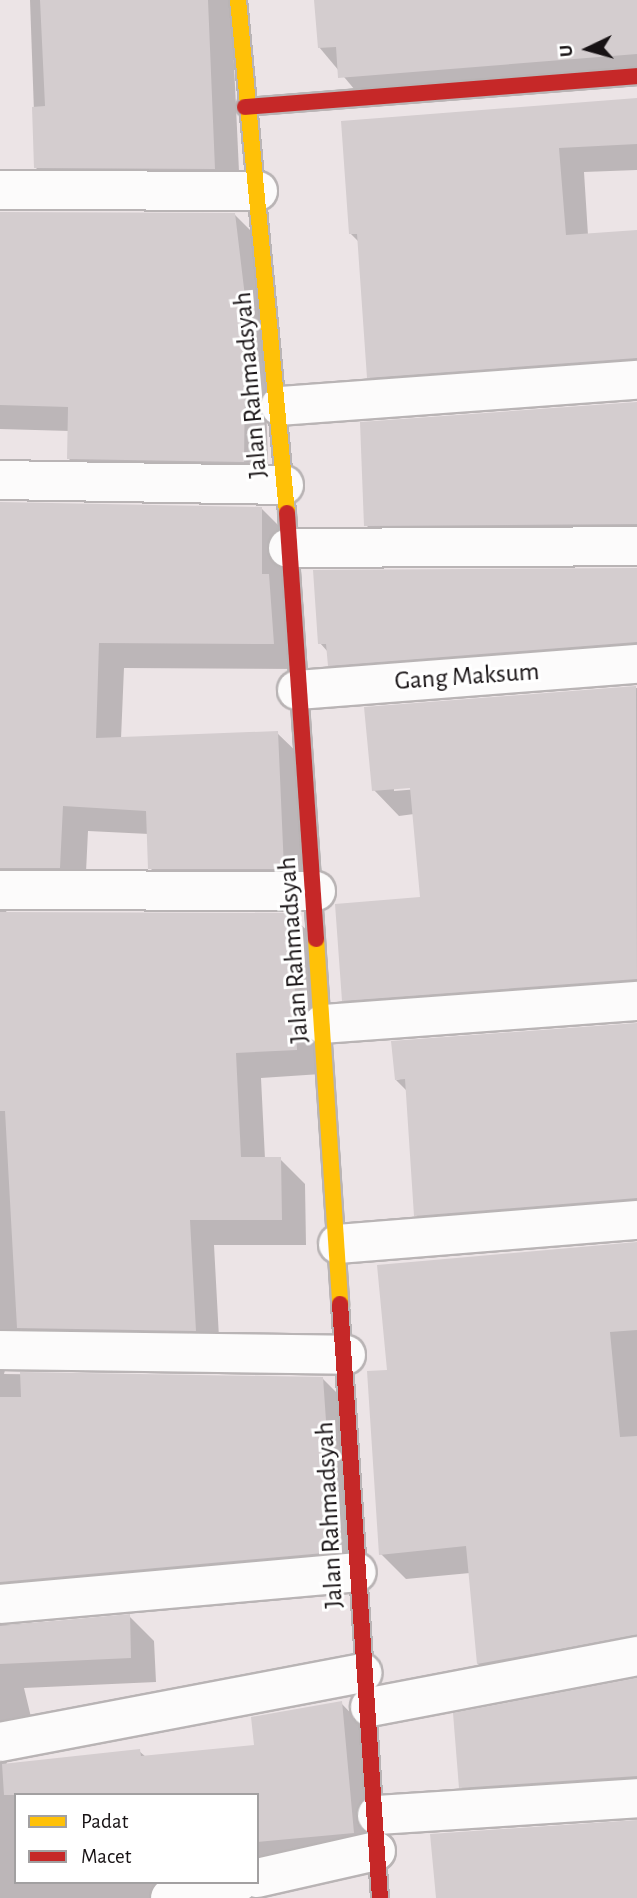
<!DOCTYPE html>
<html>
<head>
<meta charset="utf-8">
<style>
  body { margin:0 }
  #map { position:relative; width:637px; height:1898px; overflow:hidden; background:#ece4e6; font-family:"Alegreya Sans",sans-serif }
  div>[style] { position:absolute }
  .shadow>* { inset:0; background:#0003 }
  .building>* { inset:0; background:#d4cdcf }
  .roads { filter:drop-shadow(2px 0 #b9b4b5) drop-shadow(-2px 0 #b9b4b5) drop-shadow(0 2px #b9b4b5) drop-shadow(0 -2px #b9b4b5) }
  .street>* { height:38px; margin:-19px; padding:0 19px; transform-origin:19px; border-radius:19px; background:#fcfbfb }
  .slow>* { height:16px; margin:-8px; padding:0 8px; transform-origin:8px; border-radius:8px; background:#ffc107 }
  .jam>* { height:16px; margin:-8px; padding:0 8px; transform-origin:8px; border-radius:8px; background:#c62828 }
  span { translate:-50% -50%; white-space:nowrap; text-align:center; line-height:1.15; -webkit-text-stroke:6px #fff; paint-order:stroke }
  .street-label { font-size:26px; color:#171214 }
  .legend { position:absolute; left:14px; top:1793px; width:245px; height:91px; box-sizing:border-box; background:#fff; border:2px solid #a2a0a1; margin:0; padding:9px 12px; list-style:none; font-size:21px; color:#171214 }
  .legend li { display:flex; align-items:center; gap:14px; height:35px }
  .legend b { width:35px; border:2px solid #a2a0a1 }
  .north { position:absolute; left:553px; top:14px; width:70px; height:70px; -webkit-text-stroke:5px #fff; paint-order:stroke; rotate:265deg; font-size:19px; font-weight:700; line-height:28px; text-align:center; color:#171214 }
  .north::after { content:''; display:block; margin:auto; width:24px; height:32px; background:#171214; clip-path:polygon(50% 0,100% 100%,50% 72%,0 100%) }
</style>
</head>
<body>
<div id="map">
  <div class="shadow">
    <i style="clip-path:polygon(30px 0,231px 0,240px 193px,61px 193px,36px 168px)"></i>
    <i style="clip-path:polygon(316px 0,637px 0,637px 81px,365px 102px,319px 47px)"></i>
    <i style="clip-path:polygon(637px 100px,637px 170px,584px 172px,588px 235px,637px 232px,637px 385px,394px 402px,369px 377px,360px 243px,350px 233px)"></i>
    <i style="clip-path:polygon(0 214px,235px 215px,260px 240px,269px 487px,94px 484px,69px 459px,70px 431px,0 429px)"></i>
    <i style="clip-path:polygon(637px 404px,637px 549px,391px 550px,366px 525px)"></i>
    <i style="clip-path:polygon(0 504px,261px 508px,287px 534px,299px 669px,124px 668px,121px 739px,277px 733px,303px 758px,309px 894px,175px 893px,150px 868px,149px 834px,88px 831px,85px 893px,15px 895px,5px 914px,291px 915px,317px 940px,321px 1074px,261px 1078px,265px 1159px,280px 1159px,305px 1184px,306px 1245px,214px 1245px,220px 1356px,7px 1363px,4px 1374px,322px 1378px,348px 1404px,359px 1577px,13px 1611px,6px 1625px,129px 1616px,154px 1641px,156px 1682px,24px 1688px,37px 1742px,11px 1750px,6px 1765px,139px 1751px,146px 1757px,256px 1746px,341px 1703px,366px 1729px,378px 1858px,257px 1869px,257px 1795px,16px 1795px,16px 1882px,176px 1882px,177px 1898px,0 1898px)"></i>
    <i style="clip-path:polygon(637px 570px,637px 669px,355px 690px,329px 665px,328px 652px,320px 643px)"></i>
    <i style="clip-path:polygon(evenodd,637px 688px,637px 1006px,369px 1025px,343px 1000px,422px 898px,414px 814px,399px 816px,374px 790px,366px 708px,637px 688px,419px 785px,419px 789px,394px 791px,394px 787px,419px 785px)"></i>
    <i style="clip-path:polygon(637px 1025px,637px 1225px,441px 1241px,416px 1215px,407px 1091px,396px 1080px)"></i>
    <i style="clip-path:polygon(637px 1244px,637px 1663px,504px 1689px,478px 1664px,470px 1573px,406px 1579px,381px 1554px,389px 1372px)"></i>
    <i style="clip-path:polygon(637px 1680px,637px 1803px,486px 1812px,461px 1787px)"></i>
  </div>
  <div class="building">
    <i style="clip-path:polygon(40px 0,208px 0,215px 169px,34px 168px,32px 107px,45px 106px)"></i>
    <i style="clip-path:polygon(314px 0,637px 0,637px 54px,338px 78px,336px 47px,318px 48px)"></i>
    <i style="clip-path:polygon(637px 98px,637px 144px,559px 148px,566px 235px,637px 230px,637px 358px,367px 378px,357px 234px,349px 234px,341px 121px)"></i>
    <i style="clip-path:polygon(0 212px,235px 213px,246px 305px,244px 462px,67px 459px,68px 407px,0 405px)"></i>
    <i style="clip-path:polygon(637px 402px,637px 524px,364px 526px,360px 422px)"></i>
    <i style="clip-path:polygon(0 502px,262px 507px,262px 574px,269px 574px,274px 644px,99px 643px,96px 738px,278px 731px,284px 869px,148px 869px,146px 811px,63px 806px,60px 868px,0 868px)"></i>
    <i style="clip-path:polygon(637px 568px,637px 642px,328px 666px,326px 644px,318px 644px,313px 570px)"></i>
    <i style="clip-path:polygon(636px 686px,637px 979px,342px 1001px,335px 904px,420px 897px,410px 788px,372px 791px,364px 707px)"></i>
    <i style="clip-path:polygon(0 912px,292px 913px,297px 1050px,236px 1053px,241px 1157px,281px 1157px,282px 1220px,190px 1220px,196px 1331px,17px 1328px,5px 1111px,0 1111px)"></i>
    <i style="clip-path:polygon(637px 1023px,637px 1198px,414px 1216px,405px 1079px,395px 1080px,391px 1041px)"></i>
    <i style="clip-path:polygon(637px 1242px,637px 1330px,610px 1332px,620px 1437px,637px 1436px,637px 1635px,477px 1664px,466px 1546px,379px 1555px,367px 1371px,387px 1370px,377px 1265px)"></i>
    <i style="clip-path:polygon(20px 1372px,323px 1377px,335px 1552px,0 1582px,0 1397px,21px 1397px)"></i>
    <i style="clip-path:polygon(130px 1614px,131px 1658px,0 1664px,0 1626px)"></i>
    <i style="clip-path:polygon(637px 1678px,637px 1776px,459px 1788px,453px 1713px)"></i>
    <i style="clip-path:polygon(342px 1701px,354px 1833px,257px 1842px,257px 1795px,4px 1795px,2px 1764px,140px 1749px,141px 1756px,254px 1745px,251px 1717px)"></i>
    <i style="clip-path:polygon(637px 1820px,637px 1898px,436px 1898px,430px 1834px)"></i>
  </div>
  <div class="roads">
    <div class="street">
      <i style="left:0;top:190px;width:258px;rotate:0.2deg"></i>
      <i style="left:280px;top:406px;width:358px;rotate:-4.2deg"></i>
      <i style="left:0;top:480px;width:284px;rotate:1deg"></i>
      <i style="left:288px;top:548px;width:349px;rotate:-0.3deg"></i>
      <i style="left:297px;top:690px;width:341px;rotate:-4.4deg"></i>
      <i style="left:0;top:890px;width:316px;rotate:0.2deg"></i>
      <i style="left:323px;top:1024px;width:315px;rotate:-4.2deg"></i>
      <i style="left:338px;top:1244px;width:300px;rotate:-4.6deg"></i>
      <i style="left:0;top:1350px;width:346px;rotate:0.8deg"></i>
      <i style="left:0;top:1604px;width:358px;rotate:-5.1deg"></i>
      <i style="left:370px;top:1707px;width:272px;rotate:-10.8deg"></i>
      <i style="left:0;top:1742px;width:369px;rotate:-10.8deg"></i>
      <i style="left:377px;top:1815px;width:261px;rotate:-3.7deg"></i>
      <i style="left:257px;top:1878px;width:122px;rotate:-12.8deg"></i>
      <i style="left:170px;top:1898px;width:71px;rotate:-13.1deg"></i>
    </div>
    <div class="slow">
      <i style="left:238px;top:0;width:515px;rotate:84.54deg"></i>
      <i style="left:316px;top:939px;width:366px;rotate:86.2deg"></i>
    </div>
    <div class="jam">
      <i style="left:245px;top:107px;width:393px;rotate:-4.5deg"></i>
      <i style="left:287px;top:513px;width:427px;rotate:86.1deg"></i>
      <i style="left:340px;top:1304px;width:595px;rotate:86.15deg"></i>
    </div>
  </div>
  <div class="street-label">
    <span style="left:251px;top:385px;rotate:-95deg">Jalan Rahmadsyah</span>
    <span style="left:467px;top:677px;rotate:-4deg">Gang Maksum</span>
    <span style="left:294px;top:950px;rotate:-94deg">Jalan Rahmadsyah</span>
    <span style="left:330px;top:1515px;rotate:-93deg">Jalan Rahmadsyah</span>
  </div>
  <ul class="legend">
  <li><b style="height:9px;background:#ffc107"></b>Padat</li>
  <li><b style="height:9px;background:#c62828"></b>Macet</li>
  </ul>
  <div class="north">U</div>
</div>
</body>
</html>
